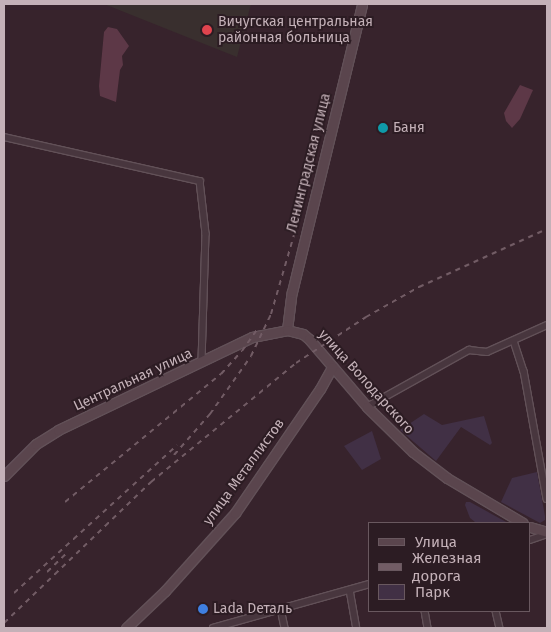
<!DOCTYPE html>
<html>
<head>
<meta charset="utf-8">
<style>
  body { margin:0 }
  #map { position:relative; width:551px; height:632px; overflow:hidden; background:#37232c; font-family:"Fira Sans",sans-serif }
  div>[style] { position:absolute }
  .medical>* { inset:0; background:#392f2e }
  .green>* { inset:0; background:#413045 }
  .water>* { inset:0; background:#5d3847 }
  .roads { filter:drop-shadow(1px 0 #625158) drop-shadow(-1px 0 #625158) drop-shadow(0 1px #625158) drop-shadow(0 -1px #625158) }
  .street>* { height:5.5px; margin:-2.75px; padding:0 2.75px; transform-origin:2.75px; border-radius:2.75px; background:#48363e }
  .secondary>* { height:9px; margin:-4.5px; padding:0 4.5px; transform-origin:4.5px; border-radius:4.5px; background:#5a454d }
  .rail>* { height:2px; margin-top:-1px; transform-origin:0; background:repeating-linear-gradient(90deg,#725c65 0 5px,transparent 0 10px) }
  .dots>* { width:14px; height:14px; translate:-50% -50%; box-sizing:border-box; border:2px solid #2c1c23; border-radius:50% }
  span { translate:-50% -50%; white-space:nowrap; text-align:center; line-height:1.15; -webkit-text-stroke:4px #2c1c23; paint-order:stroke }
  .poi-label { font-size:14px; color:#c4b1b8 }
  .left { translate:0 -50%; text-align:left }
  .street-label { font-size:14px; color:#c4b1b8 }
  .frame { position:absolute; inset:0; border:5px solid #c4b1b8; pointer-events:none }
  .legend { position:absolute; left:368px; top:522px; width:162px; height:90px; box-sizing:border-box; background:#2c1c23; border:1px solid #69585f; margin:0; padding:6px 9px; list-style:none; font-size:15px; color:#c4b1b8 }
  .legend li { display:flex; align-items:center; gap:10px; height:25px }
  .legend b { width:25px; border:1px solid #69585f }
</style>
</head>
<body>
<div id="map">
  <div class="medical">
    <i style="clip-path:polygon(104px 4px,251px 4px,237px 57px)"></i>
  </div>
  <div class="green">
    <i style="clip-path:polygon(424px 414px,442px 425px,484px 416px,492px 443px,490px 445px,461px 427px,436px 461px,400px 430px)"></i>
    <i style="clip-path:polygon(372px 431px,381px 459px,362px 470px,344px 446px)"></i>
    <i style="clip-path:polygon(537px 472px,545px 516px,545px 520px,540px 523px,501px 502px,512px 478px)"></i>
    <i style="clip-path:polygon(466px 502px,470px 502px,508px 523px,475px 522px,470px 518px,465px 505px)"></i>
  </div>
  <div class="water">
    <i style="clip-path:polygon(108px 27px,117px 29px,129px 46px,122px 56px,123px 65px,120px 70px,116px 102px,100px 96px,99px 86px,104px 32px)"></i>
    <i style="clip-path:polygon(520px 85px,533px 90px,520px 119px,512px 128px,506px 121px,504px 113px)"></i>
  </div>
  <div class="roads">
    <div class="street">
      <i style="left:4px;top:137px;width:201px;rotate:12.7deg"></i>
      <i style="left:200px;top:181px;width:53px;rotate:83.5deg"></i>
      <i style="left:206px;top:234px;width:129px;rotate:91.8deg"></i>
      <i style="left:514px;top:341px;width:32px;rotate:72deg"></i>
      <i style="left:524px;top:371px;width:130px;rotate:79.8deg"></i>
      <i style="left:367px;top:407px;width:117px;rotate:-29.2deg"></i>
      <i style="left:469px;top:350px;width:18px;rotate:6deg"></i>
      <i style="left:487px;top:352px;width:66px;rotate:-24.2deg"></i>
      <i style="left:530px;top:540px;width:18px;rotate:-19deg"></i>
      <i style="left:350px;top:590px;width:39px;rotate:80deg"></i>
      <i style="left:281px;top:609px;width:19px;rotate:78deg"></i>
      <i style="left:425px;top:611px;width:17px;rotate:80deg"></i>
      <i style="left:496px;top:611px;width:17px;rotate:77deg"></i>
      <i style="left:213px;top:628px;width:163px;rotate:-15.7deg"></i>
    </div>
    <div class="secondary">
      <i style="left:287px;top:330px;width:38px;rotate:-83deg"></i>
      <i style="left:292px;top:292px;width:296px;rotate:-76.3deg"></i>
      <i style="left:4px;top:476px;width:45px;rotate:-45deg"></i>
      <i style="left:36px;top:444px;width:26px;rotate:-32deg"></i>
      <i style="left:58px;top:430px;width:215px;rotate:-25.6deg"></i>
      <i style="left:252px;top:337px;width:36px;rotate:-11deg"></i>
      <i style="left:287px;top:330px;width:16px;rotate:14deg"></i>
      <i style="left:303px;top:334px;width:8px;rotate:40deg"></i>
      <i style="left:309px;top:339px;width:89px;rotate:49.5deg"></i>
      <i style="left:367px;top:407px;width:64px;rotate:44.4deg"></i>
      <i style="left:413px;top:452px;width:43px;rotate:37.4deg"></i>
      <i style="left:447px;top:478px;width:88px;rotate:30.6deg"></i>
      <i style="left:530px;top:527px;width:18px;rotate:16deg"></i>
      <i style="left:126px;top:628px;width:54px;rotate:-43.5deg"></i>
      <i style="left:165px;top:591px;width:105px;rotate:-48.1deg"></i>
      <i style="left:235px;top:513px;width:150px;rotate:-55.6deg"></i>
      <i style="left:320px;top:389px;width:25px;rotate:-61deg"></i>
    </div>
  </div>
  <div class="rail">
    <i style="left:174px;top:455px;width:55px;rotate:-48.7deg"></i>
    <i style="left:210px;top:414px;width:71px;rotate:-54.7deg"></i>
    <i style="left:251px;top:356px;width:47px;rotate:-64.5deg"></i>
    <i style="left:271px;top:314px;width:82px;rotate:-73.8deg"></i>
    <i style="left:65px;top:502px;width:202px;rotate:-39.4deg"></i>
    <i style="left:221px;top:374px;width:31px;rotate:-48deg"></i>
    <i style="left:242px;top:351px;width:28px;rotate:-55deg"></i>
    <i style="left:47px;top:572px;width:30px;rotate:-44deg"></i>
    <i style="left:14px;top:593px;width:220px;rotate:-42.2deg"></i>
    <i style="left:4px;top:623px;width:204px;rotate:-43.8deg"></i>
    <i style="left:151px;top:482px;width:188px;rotate:-39.4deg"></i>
    <i style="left:296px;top:363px;width:84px;rotate:-33.3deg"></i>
    <i style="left:366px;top:317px;width:61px;rotate:-29.5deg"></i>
    <i style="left:419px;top:287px;width:141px;rotate:-24.4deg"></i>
  </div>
  <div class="dots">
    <i style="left:207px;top:30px;background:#e0444e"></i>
    <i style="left:383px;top:128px;background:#0f9aa8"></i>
    <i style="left:203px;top:609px;background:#3f7fe0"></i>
  </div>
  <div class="poi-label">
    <span class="left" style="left:218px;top:30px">Вичугская центральная<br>районная больница</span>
    <span class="left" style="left:393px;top:128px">Баня</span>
    <span class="left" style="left:213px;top:609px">Lada Dеталь</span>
  </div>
  <div class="street-label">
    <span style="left:309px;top:163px;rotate:-76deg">Ленинградская улица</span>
    <span style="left:133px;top:380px;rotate:-25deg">Центральная улица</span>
    <span style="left:366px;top:382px;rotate:48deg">улица Володарского</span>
    <span style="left:244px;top:472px;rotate:-54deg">улица Металлистов</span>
  </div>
  <div class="frame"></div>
  <ul class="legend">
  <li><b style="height:6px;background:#5a454d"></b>Улица</li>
  <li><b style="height:6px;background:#725c65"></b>Железная дорога</li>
  <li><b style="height:14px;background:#413045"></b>Парк</li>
  </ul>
</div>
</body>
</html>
